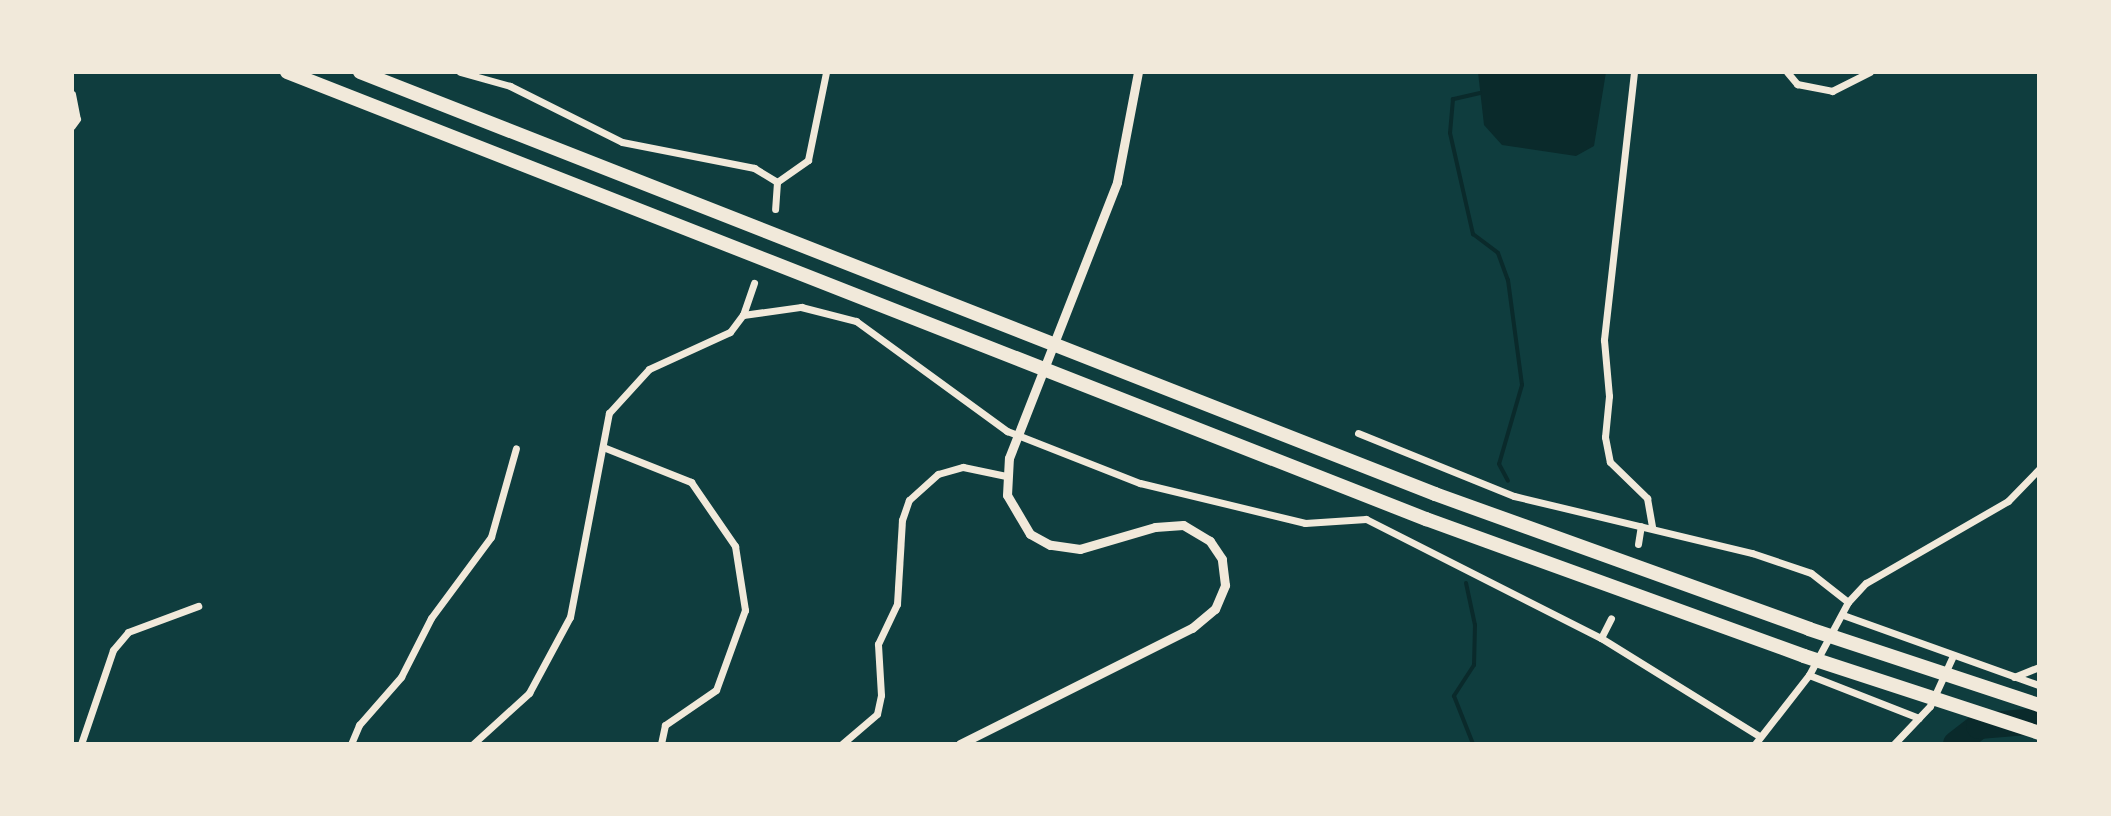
<!DOCTYPE html>
<html>
<head>
<meta charset="utf-8">
<style>
  body { margin:0 }
  #map { position:relative; width:2111px; height:816px; overflow:hidden; background:#0f3d3e; font-family:Roboto,sans-serif }
  div>[style] { position:absolute }
  .water>* { inset:0; background:#0a2a2b }
  .stream>* { height:4px; margin:-2px; padding:0 2px; transform-origin:2px; border-radius:2px; background:#0a2a2b }
  .river>* { height:26px; margin:-13px; padding:0 13px; transform-origin:13px; border-radius:13px; background:#0a2a2b }
  .minor>* { height:7px; margin:-3.5px; padding:0 3.5px; transform-origin:3.5px; border-radius:3.5px; background:#f1e9da }
  .tertiary>* { height:9px; margin:-4.5px; padding:0 4.5px; transform-origin:4.5px; border-radius:4.5px; background:#f1e9da }
  .motorway>* { height:14px; margin:-7px; padding:0 7px; transform-origin:7px; border-radius:7px; background:#f1e9da }
  span { translate:-50% -50%; white-space:nowrap; text-align:center; line-height:1.15; -webkit-text-stroke:8px #f1e9da; paint-order:stroke }
  .frame { position:absolute; inset:0; border:74px solid #f1e9da; pointer-events:none }
</style>
</head>
<body>
<div id="map">
  <div class="water">
    <i style="clip-path:polygon(1478px 72px,1606px 72px,1594px 146px,1576px 156px,1502px 145px,1484px 125px)"></i>
  </div>
  <div class="stream">
    <i style="left:1480px;top:93px;width:28px;rotate:167deg"></i>
    <i style="left:1453px;top:99px;width:34px;rotate:95deg"></i>
    <i style="left:1450px;top:133px;width:104px;rotate:77.2deg"></i>
    <i style="left:1473px;top:234px;width:31px;rotate:37deg"></i>
    <i style="left:1498px;top:253px;width:29px;rotate:70deg"></i>
    <i style="left:1508px;top:280px;width:106px;rotate:82.4deg"></i>
    <i style="left:1522px;top:385px;width:82px;rotate:106.2deg"></i>
    <i style="left:1499px;top:464px;width:19px;rotate:62deg"></i>
    <i style="left:1466px;top:583px;width:43px;rotate:77.9deg"></i>
    <i style="left:1475px;top:625px;width:40px;rotate:91.4deg"></i>
    <i style="left:1474px;top:665px;width:37px;rotate:123deg"></i>
    <i style="left:1454px;top:696px;width:52px;rotate:68.4deg"></i>
  </div>
  <div class="river">
    <i style="left:1956px;top:744px;width:29px;rotate:-38deg"></i>
    <i style="left:1979px;top:726px;width:60px;rotate:-4.8deg"></i>
  </div>
  <div class="minor">
    <i style="left:460px;top:72px;width:52px;rotate:15.6deg"></i>
    <i style="left:510px;top:86px;width:125px;rotate:26.6deg"></i>
    <i style="left:622px;top:142px;width:135px;rotate:11.1deg"></i>
    <i style="left:754px;top:168px;width:27px;rotate:31deg"></i>
    <i style="left:777px;top:182px;width:27px;rotate:94deg"></i>
    <i style="left:1634px;top:72px;width:270px;rotate:96.4deg"></i>
    <i style="left:1604px;top:340px;width:56px;rotate:84.9deg"></i>
    <i style="left:1609px;top:396px;width:41px;rotate:95.6deg"></i>
    <i style="left:1605px;top:437px;width:25px;rotate:79deg"></i>
    <i style="left:1610px;top:462px;width:52px;rotate:44.2deg"></i>
    <i style="left:1647px;top:498px;width:29px;rotate:80deg"></i>
    <i style="left:1787px;top:72px;width:16px;rotate:50deg"></i>
    <i style="left:1797px;top:84px;width:36px;rotate:11deg"></i>
    <i style="left:1832px;top:91px;width:42px;rotate:-26.6deg"></i>
    <i style="left:72px;top:94px;width:25px;rotate:79deg"></i>
    <i style="left:77px;top:119px;width:9px;rotate:126deg"></i>
    <i style="left:777px;top:182px;width:38px;rotate:-35deg"></i>
    <i style="left:808px;top:160px;width:90px;rotate:-78.4deg"></i>
    <i style="left:743px;top:315px;width:59px;rotate:-7.9deg"></i>
    <i style="left:801px;top:307px;width:57px;rotate:14.3deg"></i>
    <i style="left:856px;top:321px;width:187px;rotate:36.1deg"></i>
    <i style="left:1007px;top:431px;width:143px;rotate:21.4deg"></i>
    <i style="left:1140px;top:483px;width:170px;rotate:13.6deg"></i>
    <i style="left:1305px;top:523px;width:61px;rotate:-3.8deg"></i>
    <i style="left:1366px;top:519px;width:263px;rotate:26.9deg"></i>
    <i style="left:1601px;top:638px;width:186px;rotate:31.8deg"></i>
    <i style="left:1358px;top:433px;width:168px;rotate:22deg"></i>
    <i style="left:1514px;top:496px;width:245px;rotate:13.5deg"></i>
    <i style="left:1752px;top:553px;width:62px;rotate:18.7deg"></i>
    <i style="left:1811px;top:573px;width:47px;rotate:38.1deg"></i>
    <i style="left:603px;top:447px;width:95px;rotate:21.7deg"></i>
    <i style="left:691px;top:482px;width:78px;rotate:55.5deg"></i>
    <i style="left:735px;top:546px;width:65px;rotate:81.1deg"></i>
    <i style="left:745px;top:610px;width:85px;rotate:109.9deg"></i>
    <i style="left:716px;top:690px;width:62px;rotate:145.5deg"></i>
    <i style="left:665px;top:725px;width:19px;rotate:102deg"></i>
    <i style="left:1638px;top:544px;width:18px;rotate:-81deg"></i>
    <i style="left:1843px;top:615px;width:208px;rotate:19.7deg"></i>
    <i style="left:1601px;top:638px;width:22px;rotate:-63deg"></i>
    <i style="left:1809px;top:675px;width:118px;rotate:21.4deg"></i>
    <i style="left:2014px;top:677px;width:27px;rotate:-22deg"></i>
    <i style="left:81px;top:744px;width:99px;rotate:-71.2deg"></i>
    <i style="left:113px;top:650px;width:23px;rotate:-50deg"></i>
    <i style="left:128px;top:632px;width:75px;rotate:-20.4deg"></i>
    <i style="left:351px;top:744px;width:21px;rotate:-67deg"></i>
    <i style="left:359px;top:725px;width:64px;rotate:-48.8deg"></i>
    <i style="left:401px;top:677px;width:66px;rotate:-63deg"></i>
    <i style="left:431px;top:618px;width:101px;rotate:-53.5deg"></i>
    <i style="left:491px;top:537px;width:92px;rotate:-74.3deg"></i>
    <i style="left:473px;top:744px;width:76px;rotate:-42.3deg"></i>
    <i style="left:529px;top:693px;width:86px;rotate:-61.7deg"></i>
    <i style="left:570px;top:617px;width:208px;rotate:-79.2deg"></i>
    <i style="left:609px;top:413px;width:59px;rotate:-47.7deg"></i>
    <i style="left:649px;top:369px;width:89px;rotate:-24.6deg"></i>
    <i style="left:730px;top:332px;width:21px;rotate:-53deg"></i>
    <i style="left:743px;top:315px;width:34px;rotate:-71deg"></i>
    <i style="left:842px;top:744px;width:46px;rotate:-40.6deg"></i>
    <i style="left:877px;top:714px;width:19px;rotate:-78deg"></i>
    <i style="left:881px;top:695px;width:51px;rotate:-93.4deg"></i>
    <i style="left:878px;top:644px;width:44px;rotate:-64.6deg"></i>
    <i style="left:897px;top:604px;width:84px;rotate:-86.6deg"></i>
    <i style="left:902px;top:520px;width:21px;rotate:-71deg"></i>
    <i style="left:909px;top:500px;width:39px;rotate:-42deg"></i>
    <i style="left:938px;top:474px;width:26px;rotate:-16deg"></i>
    <i style="left:963px;top:467px;width:44px;rotate:11.8deg"></i>
    <i style="left:1755px;top:744px;width:88px;rotate:-52deg"></i>
    <i style="left:1809px;top:675px;width:83px;rotate:-61.9deg"></i>
    <i style="left:1848px;top:602px;width:26px;rotate:-47deg"></i>
    <i style="left:1866px;top:583px;width:164px;rotate:-30deg"></i>
    <i style="left:2008px;top:501px;width:45px;rotate:-45.9deg"></i>
    <i style="left:1894px;top:744px;width:52px;rotate:-46.5deg"></i>
    <i style="left:1930px;top:706px;width:53px;rotate:-65.4deg"></i>
  </div>
  <div class="tertiary">
    <i style="left:960px;top:744px;width:259px;rotate:-26.6deg"></i>
    <i style="left:1192px;top:628px;width:30px;rotate:-40deg"></i>
    <i style="left:1215px;top:609px;width:26px;rotate:-67deg"></i>
    <i style="left:1225px;top:585px;width:26px;rotate:-97deg"></i>
    <i style="left:1222px;top:559px;width:22px;rotate:-124deg"></i>
    <i style="left:1210px;top:541px;width:31px;rotate:-149deg"></i>
    <i style="left:1183px;top:525px;width:28px;rotate:176deg"></i>
    <i style="left:1155px;top:527px;width:78px;rotate:163.7deg"></i>
    <i style="left:1080px;top:549px;width:30px;rotate:-172deg"></i>
    <i style="left:1050px;top:545px;width:23px;rotate:-151deg"></i>
    <i style="left:1030px;top:534px;width:45px;rotate:-120.5deg"></i>
    <i style="left:1007px;top:495px;width:37px;rotate:-87deg"></i>
    <i style="left:1009px;top:458px;width:296px;rotate:-68.6deg"></i>
    <i style="left:1117px;top:182px;width:112px;rotate:-79.2deg"></i>
  </div>
  <div class="motorway">
    <i style="left:287px;top:72px;width:1224px;rotate:21.43deg"></i>
    <i style="left:1426px;top:519px;width:402px;rotate:19.9deg"></i>
    <i style="left:1804px;top:656px;width:247px;rotate:18.1deg"></i>
    <i style="left:360px;top:72px;width:1155px;rotate:21.43deg"></i>
    <i style="left:1435px;top:494px;width:398px;rotate:19.8deg"></i>
    <i style="left:1809px;top:629px;width:242px;rotate:18.3deg"></i>
  </div>
  <div class="frame"></div>
</div>
</body>
</html>
